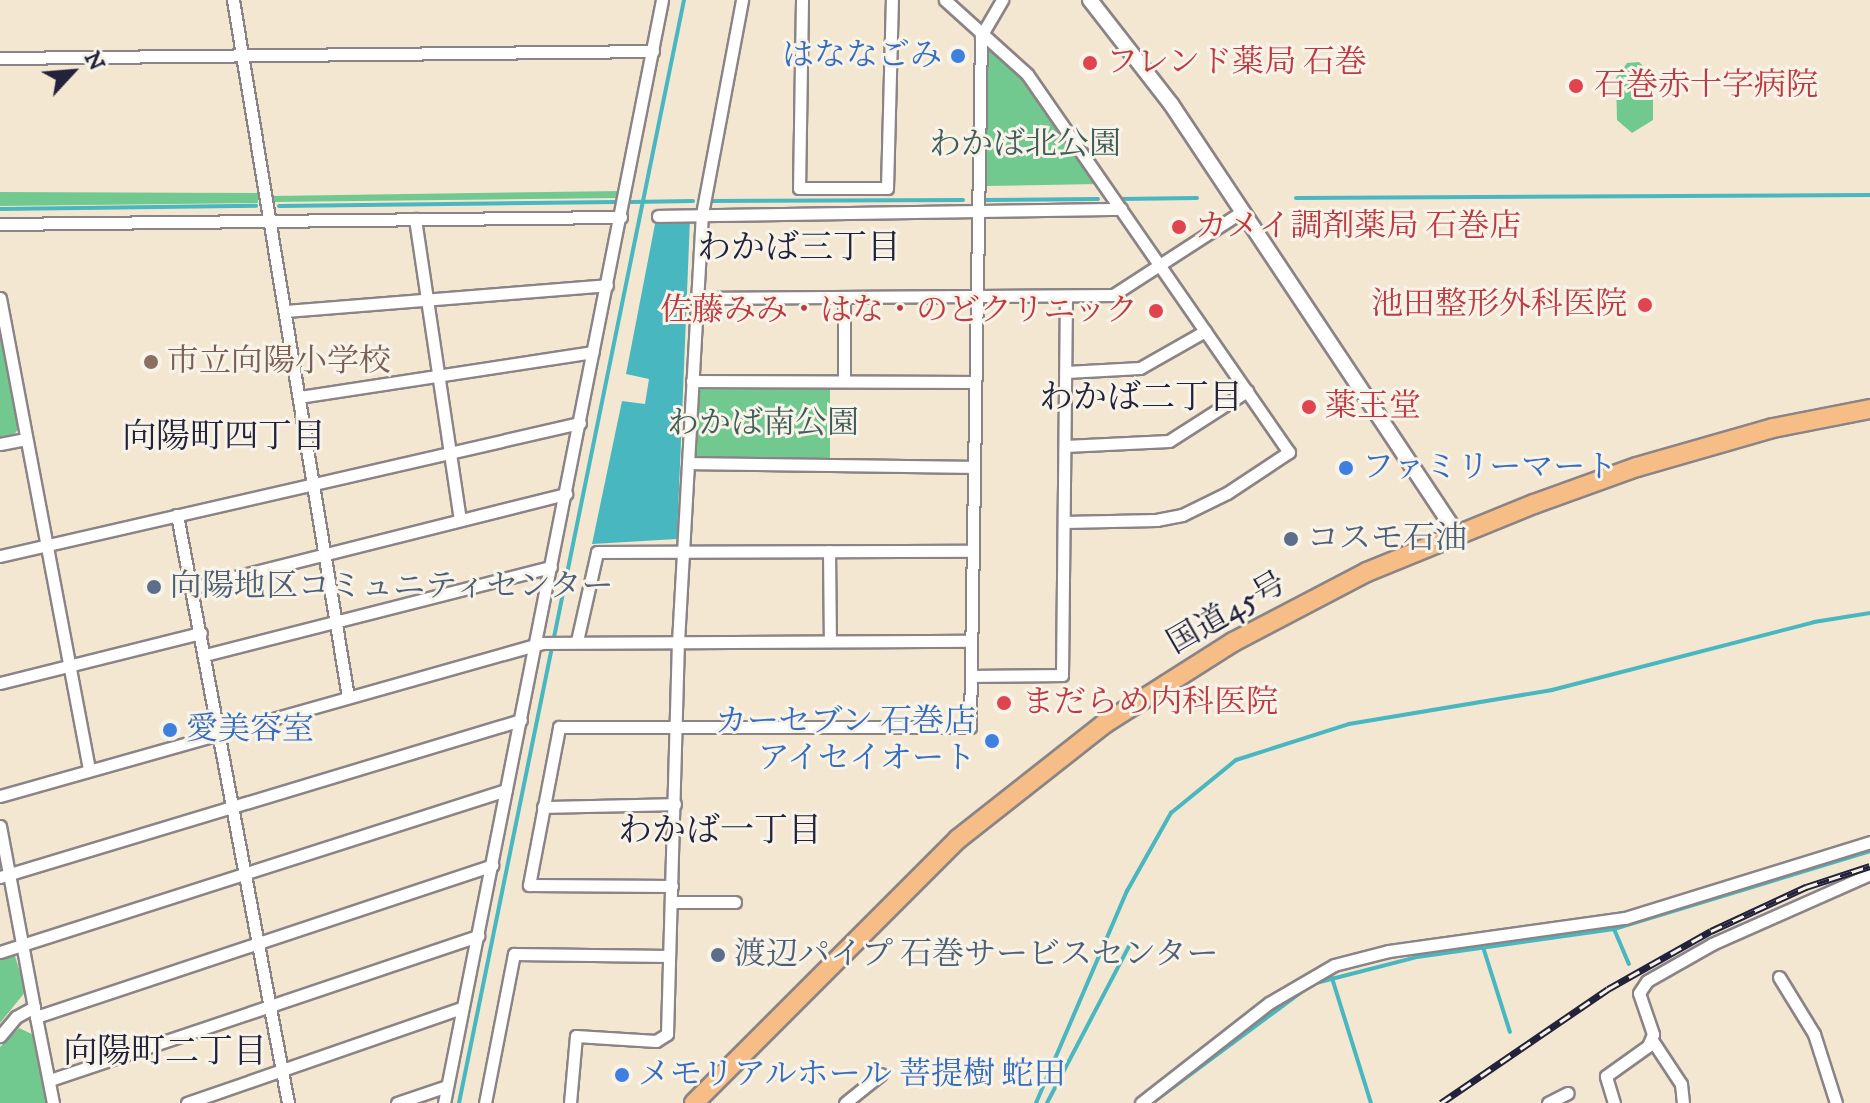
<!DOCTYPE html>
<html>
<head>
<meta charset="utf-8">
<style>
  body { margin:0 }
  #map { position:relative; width:1870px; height:1103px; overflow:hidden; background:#f4e7d2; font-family:"IM FELL DW Pica","Noto Serif JP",serif }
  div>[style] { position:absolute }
  .green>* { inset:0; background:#71c98f }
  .water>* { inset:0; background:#48b7bf }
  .stream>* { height:4px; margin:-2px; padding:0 2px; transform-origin:2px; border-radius:2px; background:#48b7bf }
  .roads { filter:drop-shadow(2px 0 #8b8486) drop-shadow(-2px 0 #8b8486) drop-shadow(0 2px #8b8486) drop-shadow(0 -2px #8b8486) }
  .minor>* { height:11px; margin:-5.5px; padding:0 5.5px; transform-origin:5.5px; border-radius:5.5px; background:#fff }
  .tertiary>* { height:14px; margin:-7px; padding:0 7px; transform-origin:7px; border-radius:7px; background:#fff }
  .trunk>* { height:18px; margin:-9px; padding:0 9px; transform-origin:9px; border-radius:9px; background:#f6be86 }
  .rail>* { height:7px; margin-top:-3.5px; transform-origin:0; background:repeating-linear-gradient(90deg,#f7f3e8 0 12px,#22223b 0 24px); box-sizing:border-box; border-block:2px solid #22223b }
  .dots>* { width:22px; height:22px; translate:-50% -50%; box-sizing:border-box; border:4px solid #f7f3e8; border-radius:50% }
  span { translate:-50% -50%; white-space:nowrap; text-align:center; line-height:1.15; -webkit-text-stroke:6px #f7f3e8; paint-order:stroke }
  .shop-label { font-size:32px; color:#366cbe }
  .right { translate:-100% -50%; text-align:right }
  .left { translate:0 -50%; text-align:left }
  .health-label { font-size:32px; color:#be3a42 }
  .park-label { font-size:32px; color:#3e5c58 }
  .education-label { font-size:32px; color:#785e54 }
  .service-label { font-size:32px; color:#4e5e75 }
  .street-label { font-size:32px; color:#22223b }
  .neighbourhood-label { font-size:34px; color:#22223b }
  .north { position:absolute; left:32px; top:32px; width:80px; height:80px; -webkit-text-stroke:6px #f7f3e8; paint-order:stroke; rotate:64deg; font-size:22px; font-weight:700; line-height:32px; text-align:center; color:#22223b }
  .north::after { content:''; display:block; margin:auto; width:28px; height:36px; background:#22223b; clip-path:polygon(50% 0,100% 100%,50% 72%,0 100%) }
</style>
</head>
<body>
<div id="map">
  <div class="green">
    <i style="clip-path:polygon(992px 45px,1020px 74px,1099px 184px,985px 186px,987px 47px)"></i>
    <i style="clip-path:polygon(1639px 62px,1653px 77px,1653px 120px,1632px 133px,1617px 120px,1616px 78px,1627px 63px)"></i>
    <i style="clip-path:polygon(621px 191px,619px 198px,272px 202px,271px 196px)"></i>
    <i style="clip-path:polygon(0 192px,258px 193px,258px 203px,0 206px)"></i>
    <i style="clip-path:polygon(0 323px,19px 428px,13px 436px,0 439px)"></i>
    <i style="clip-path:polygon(830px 387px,830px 459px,695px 456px,698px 391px,703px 388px)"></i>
    <i style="clip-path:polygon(14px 953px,26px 991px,0 1023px,0 958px)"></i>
    <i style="clip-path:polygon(19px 1028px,36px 1036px,48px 1103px,0 1103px,0 1047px)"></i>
  </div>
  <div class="water">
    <i style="clip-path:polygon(690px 219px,677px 539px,592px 544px,622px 401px,645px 404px,649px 379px,626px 374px,655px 224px)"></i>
  </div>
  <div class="stream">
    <i style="left:1296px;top:198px;width:574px;rotate:-0.3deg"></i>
    <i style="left:1119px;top:199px;width:78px;rotate:-0.7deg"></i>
    <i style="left:983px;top:200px;width:115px;rotate:-0.5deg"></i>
    <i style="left:708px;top:201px;width:255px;rotate:-0.2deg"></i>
    <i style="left:631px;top:202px;width:62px;rotate:-0.9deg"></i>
    <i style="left:279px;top:206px;width:337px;rotate:-0.7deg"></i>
    <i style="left:0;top:209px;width:256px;rotate:-0.7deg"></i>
    <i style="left:1614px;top:929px;width:38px;rotate:67deg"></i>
    <i style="left:1483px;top:947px;width:89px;rotate:72.4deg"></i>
    <i style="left:1332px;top:978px;width:131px;rotate:72.7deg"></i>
    <i style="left:459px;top:1103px;width:1126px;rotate:-78.47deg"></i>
    <i style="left:1036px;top:1103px;width:231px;rotate:-66.8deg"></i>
    <i style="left:1127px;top:891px;width:90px;rotate:-60.6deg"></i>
    <i style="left:1171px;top:813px;width:84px;rotate:-39.2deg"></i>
    <i style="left:1236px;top:760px;width:119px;rotate:-17.7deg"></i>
    <i style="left:1349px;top:724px;width:206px;rotate:-9.5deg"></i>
    <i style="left:1552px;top:690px;width:271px;rotate:-14.5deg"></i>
    <i style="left:1814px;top:622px;width:57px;rotate:-9.1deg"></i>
    <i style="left:1047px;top:1103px;width:179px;rotate:-62.4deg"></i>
    <i style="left:1152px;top:1103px;width:199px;rotate:-36.6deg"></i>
    <i style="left:1312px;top:984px;width:108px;rotate:-14.4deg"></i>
    <i style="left:1417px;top:957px;width:199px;rotate:-8.1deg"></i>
    <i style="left:1614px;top:929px;width:268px;rotate:-16.9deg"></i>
  </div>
  <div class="roads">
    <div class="minor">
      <i style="left:233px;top:0;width:706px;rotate:80.63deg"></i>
      <i style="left:802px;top:0;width:188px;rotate:90.9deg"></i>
      <i style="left:799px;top:188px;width:88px"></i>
      <i style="left:887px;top:188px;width:188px;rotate:-88.5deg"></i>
      <i style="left:945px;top:0;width:110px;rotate:42.1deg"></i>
      <i style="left:1027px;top:74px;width:460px;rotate:55.3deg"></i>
      <i style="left:1289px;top:452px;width:74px;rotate:146.5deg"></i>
      <i style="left:1227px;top:493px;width:50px;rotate:153.9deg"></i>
      <i style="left:1182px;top:515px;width:25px;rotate:169deg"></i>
      <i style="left:1157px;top:520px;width:93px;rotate:178.8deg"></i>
      <i style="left:0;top:58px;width:653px;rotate:-0.61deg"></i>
      <i style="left:658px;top:216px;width:463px;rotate:-0.9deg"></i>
      <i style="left:415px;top:219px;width:304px;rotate:81.5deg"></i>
      <i style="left:0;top:224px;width:621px;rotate:-0.65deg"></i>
      <i style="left:844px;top:297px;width:83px;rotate:90deg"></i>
      <i style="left:0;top:298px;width:479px;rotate:79.3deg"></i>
      <i style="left:696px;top:298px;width:417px;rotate:-0.4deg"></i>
      <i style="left:1113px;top:295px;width:155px;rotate:-32.9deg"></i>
      <i style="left:285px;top:311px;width:323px;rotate:-4.6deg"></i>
      <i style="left:1066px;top:372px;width:74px;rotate:-3.1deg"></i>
      <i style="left:1140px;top:368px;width:75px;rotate:-29.6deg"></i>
      <i style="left:692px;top:381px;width:283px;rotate:0.2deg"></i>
      <i style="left:299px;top:397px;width:297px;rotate:-8.7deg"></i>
      <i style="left:0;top:444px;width:25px;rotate:-11deg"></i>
      <i style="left:1065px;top:446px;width:104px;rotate:-2.8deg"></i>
      <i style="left:1169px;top:441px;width:93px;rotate:-32.7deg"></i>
      <i style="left:688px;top:463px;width:286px;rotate:0.8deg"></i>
      <i style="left:177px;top:515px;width:598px;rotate:79.31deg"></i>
      <i style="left:829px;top:551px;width:90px;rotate:89.4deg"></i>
      <i style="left:0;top:556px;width:595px;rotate:-12.92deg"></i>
      <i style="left:191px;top:588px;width:387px;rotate:-14.1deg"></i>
      <i style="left:577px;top:641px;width:91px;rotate:-77.3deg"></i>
      <i style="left:597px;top:552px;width:376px;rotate:-0.2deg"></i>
      <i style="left:205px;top:655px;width:357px;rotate:-14.3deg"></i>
      <i style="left:971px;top:676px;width:91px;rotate:-0.6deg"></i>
      <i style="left:1062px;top:675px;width:378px;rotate:-89.4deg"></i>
      <i style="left:0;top:683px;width:207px;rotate:-14deg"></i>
      <i style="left:0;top:796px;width:563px;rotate:-15.76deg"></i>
      <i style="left:542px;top:643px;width:429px;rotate:-0.3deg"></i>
      <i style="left:543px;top:807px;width:132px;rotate:-1.3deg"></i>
      <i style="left:0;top:826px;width:184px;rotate:79.4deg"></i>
      <i style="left:34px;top:1007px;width:21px;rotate:151deg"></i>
      <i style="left:16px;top:1017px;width:25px;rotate:130deg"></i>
      <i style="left:0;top:877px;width:544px;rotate:-16.77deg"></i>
      <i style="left:672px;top:886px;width:143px;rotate:-179.6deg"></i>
      <i style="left:529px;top:885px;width:161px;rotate:-79.2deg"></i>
      <i style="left:559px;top:727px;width:411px"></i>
      <i style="left:970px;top:727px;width:691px;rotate:-89.09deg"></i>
      <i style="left:981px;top:36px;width:42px;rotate:-59.7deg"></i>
      <i style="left:672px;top:902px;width:63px"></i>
      <i style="left:0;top:952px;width:531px;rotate:-17.75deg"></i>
      <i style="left:1779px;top:977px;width:67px;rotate:58.4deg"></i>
      <i style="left:1814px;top:1034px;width:72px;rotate:72.3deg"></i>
      <i style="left:35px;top:1012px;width:93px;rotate:78.8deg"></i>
      <i style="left:36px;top:1017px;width:481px;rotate:-18.4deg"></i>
      <i style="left:1652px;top:1040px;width:53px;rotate:56.6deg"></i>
      <i style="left:1681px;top:1084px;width:19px;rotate:84deg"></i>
      <i style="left:50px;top:1080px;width:452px;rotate:-18.6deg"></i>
      <i style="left:187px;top:1103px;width:291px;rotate:-19.1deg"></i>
      <i style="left:397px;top:1103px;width:53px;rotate:-18.8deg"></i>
      <i style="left:444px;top:1103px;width:1124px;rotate:-78.82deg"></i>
      <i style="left:485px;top:1103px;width:152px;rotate:-79deg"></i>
      <i style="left:514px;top:954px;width:155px;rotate:0.7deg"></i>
      <i style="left:570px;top:1103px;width:67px;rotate:-84.9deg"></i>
      <i style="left:576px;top:1036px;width:80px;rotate:3.6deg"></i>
      <i style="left:656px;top:1041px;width:13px;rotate:-32deg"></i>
      <i style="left:667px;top:1034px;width:392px;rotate:-88.4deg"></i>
      <i style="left:678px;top:642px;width:429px;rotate:-86.8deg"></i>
      <i style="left:702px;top:214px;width:218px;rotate:-79.4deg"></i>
      <i style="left:845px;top:1103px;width:46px;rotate:-38.9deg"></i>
      <i style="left:1141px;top:1103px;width:162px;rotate:-38deg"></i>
      <i style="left:1269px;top:1003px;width:75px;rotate:-30.3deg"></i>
      <i style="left:1334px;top:965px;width:57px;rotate:-14.3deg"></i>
      <i style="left:1389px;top:951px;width:238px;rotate:-8deg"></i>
      <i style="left:1625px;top:918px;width:257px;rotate:-17.2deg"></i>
      <i style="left:1548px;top:1103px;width:22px;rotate:-27deg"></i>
      <i style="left:1614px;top:1103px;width:28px;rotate:-107deg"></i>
      <i style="left:1606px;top:1076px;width:52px;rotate:-35.5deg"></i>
      <i style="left:1648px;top:1046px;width:13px;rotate:-67deg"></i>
      <i style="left:1653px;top:1034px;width:43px;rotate:-108.9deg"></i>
      <i style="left:1639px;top:993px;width:14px;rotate:-56deg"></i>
      <i style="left:1647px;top:981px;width:75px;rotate:-29.6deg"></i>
      <i style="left:1712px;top:944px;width:173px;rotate:-23.9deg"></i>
    </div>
    <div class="tertiary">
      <i style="left:1090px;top:0;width:132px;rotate:52.1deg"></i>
      <i style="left:1171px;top:104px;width:516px;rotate:56.37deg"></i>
    </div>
    <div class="trunk">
      <i style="left:694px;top:1103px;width:373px;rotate:-45deg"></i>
      <i style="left:958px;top:839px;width:186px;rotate:-38.2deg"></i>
      <i style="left:1104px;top:724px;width:153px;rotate:-32.4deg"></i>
      <i style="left:1233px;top:642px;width:151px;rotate:-27.6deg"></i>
      <i style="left:1367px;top:572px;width:180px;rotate:-22.2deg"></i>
      <i style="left:1534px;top:504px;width:109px;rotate:-19.8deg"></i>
      <i style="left:1637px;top:467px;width:141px;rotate:-16deg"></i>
      <i style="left:1773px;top:428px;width:99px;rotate:-11.1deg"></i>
    </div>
  </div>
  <div class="rail">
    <i style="left:1441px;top:1103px;width:202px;rotate:-34.3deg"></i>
    <i style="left:1608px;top:989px;width:118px;rotate:-29.4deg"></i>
    <i style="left:1711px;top:931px;width:105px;rotate:-24.9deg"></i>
    <i style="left:1806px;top:887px;width:67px;rotate:-18.2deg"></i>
  </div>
  <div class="dots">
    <i style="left:958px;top:56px;background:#3f7fe0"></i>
    <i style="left:1090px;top:63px;background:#e0444e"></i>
    <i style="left:1576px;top:86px;background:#e0444e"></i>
    <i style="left:1179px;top:227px;background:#e0444e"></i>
    <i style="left:1645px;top:305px;background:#e0444e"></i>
    <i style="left:1156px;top:311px;background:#e0444e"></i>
    <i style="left:151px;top:362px;background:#8d6e63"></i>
    <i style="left:1309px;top:407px;background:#e0444e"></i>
    <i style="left:1346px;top:468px;background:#3f7fe0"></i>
    <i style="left:1291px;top:539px;background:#5c6f8a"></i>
    <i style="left:154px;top:587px;background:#5c6f8a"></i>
    <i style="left:1004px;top:703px;background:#e0444e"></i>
    <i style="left:170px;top:730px;background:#3f7fe0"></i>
    <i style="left:992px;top:741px;background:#3f7fe0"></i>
    <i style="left:718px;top:955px;background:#5c6f8a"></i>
    <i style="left:622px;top:1075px;background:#3f7fe0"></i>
  </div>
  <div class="shop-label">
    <span class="right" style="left:942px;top:56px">はななごみ</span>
    <span class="left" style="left:1362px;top:468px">ファミリーマート</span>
    <span class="right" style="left:976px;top:741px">カーセブン 石巻店<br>アイセイオート</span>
    <span class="left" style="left:186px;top:730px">愛美容室</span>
    <span class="left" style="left:638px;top:1075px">メモリアルホール 菩提樹 蛇田</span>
  </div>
  <div class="health-label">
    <span class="left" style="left:1106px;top:63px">フレンド薬局 石巻</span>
    <span class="left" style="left:1594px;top:86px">石巻赤十字病院</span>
    <span class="left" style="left:1195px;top:227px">カメイ調剤薬局 石巻店</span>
    <span class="right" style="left:1627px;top:305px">池田整形外科医院</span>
    <span class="right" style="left:1138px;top:311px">佐藤みみ・はな・のどクリニック</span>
    <span class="left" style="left:1325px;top:407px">薬王堂</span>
    <span class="left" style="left:1022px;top:703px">まだらめ内科医院</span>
  </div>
  <div class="park-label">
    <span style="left:1025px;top:145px">わかば北公園</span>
    <span style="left:763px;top:424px">わかば南公園</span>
  </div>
  <div class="education-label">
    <span class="left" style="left:167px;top:362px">市立向陽小学校</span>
  </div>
  <div class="service-label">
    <span class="left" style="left:1307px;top:539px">コスモ石油</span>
    <span class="left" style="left:170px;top:587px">向陽地区コミュニティセンター</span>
    <span class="left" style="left:734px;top:955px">渡辺パイプ 石巻サービスセンター</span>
  </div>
  <div class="street-label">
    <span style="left:1227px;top:614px;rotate:-30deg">国道45号</span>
  </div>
  <div class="neighbourhood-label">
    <span style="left:799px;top:249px">わかば三丁目</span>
    <span style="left:1141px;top:399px">わかば二丁目</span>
    <span style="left:224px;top:438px">向陽町四丁目</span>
    <span style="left:720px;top:832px">わかば一丁目</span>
    <span style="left:165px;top:1053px">向陽町二丁目</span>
  </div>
  <div class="north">N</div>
</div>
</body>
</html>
